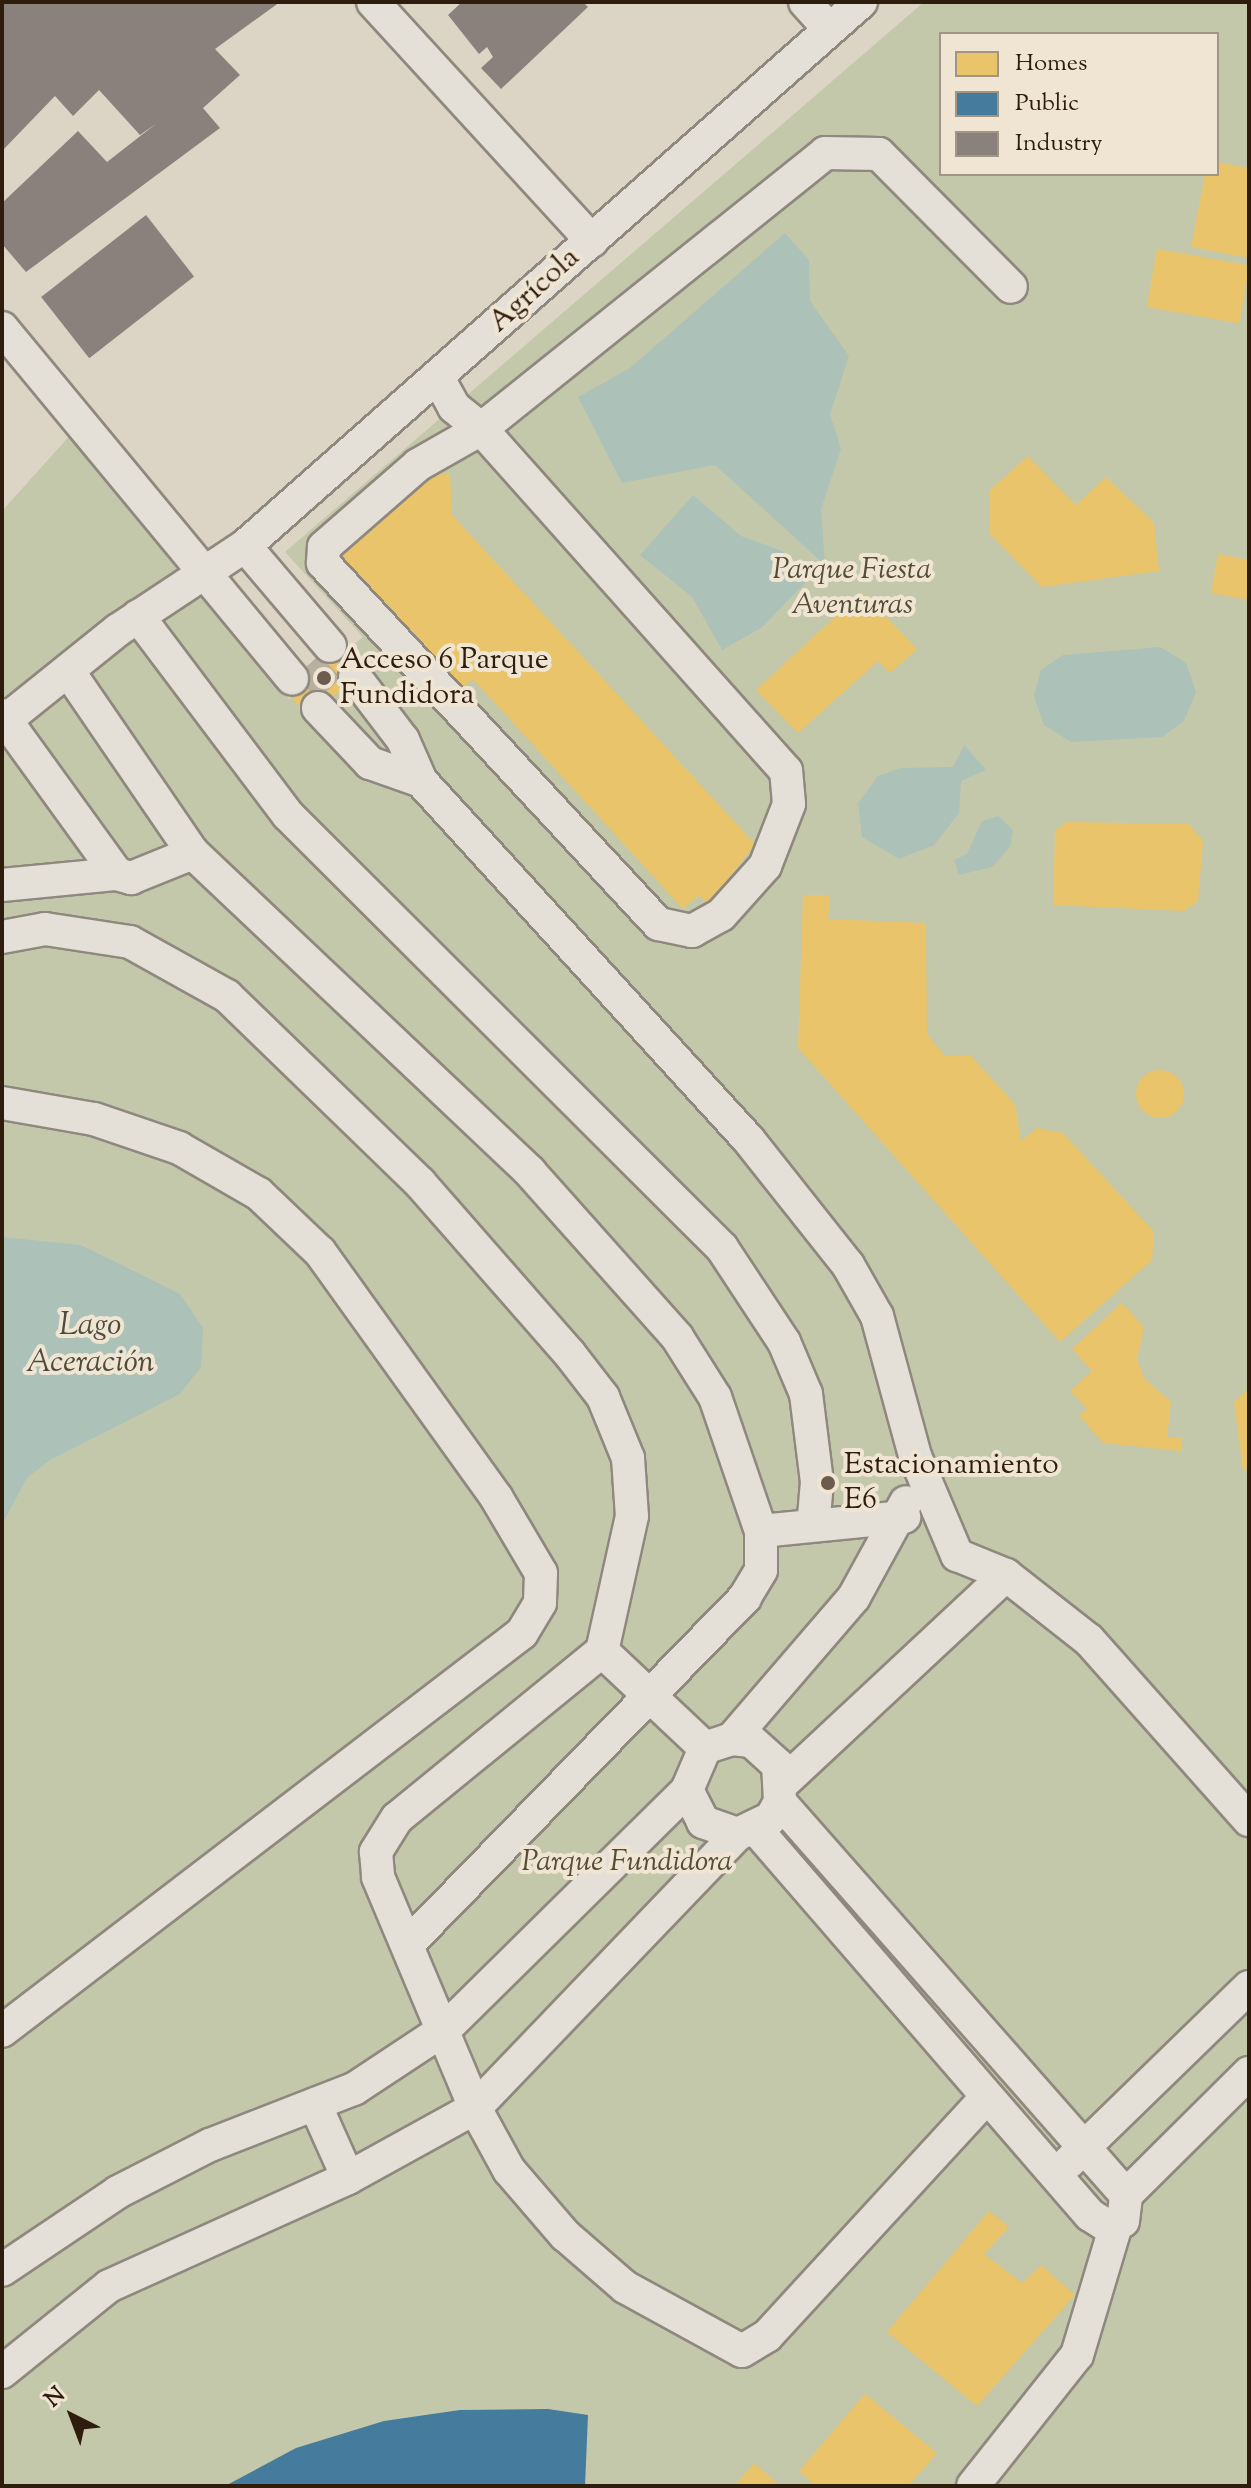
<!DOCTYPE html>
<html>
<head>
<meta charset="utf-8">
<style>
  body { margin:0 }
  #map { position:relative; width:1251px; height:2488px; overflow:hidden; background:#dcd4c4; font-family:"Sorts Mill Goudy",serif }
  div>[style] { position:absolute }
  .green>* { inset:0; background:#c4c8aa }
  .water>* { inset:0; background:#acc1b7 }
  .homes>* { inset:0; background:#e9c46a; transform-origin:0 0 }
  .round { border-radius:50% }
  .public>* { inset:0; background:#457b9d }
  .industry>* { inset:0; background:#8a817c; transform-origin:0 0 }
  .minor-tunnel>* { height:32px; margin-top:-16px; transform-origin:0; background:repeating-linear-gradient(90deg,#b9af9f 0 32px,transparent 0 48px) }
  .roads { filter:drop-shadow(2px 0 #8f887e) drop-shadow(-2px 0 #8f887e) drop-shadow(0 2px #8f887e) drop-shadow(0 -2px #8f887e) }
  .minor>* { height:32px; margin:-16px; padding:0 16px; transform-origin:16px; border-radius:16px; background:#e4e0d8 }
  .dots>* { width:22px; height:22px; translate:-50% -50%; box-sizing:border-box; border:4px solid #efe5d2; border-radius:50% }
  span { translate:-50% -50%; white-space:nowrap; text-align:center; line-height:1.15; -webkit-text-stroke:8px #efe5d2; paint-order:stroke }
  .street-label { font-size:30px; color:#2e1c0d }
  .park-label { font-size:30px; color:#554d36; font-style:italic }
  .poi-label { font-size:30px; color:#2e1c0d }
  .left { translate:0 -50%; text-align:left }
  .water-label { font-size:32px; color:#4e4b3f; font-style:italic }
  .frame { position:absolute; inset:0; border:4px solid #2e1c0d; pointer-events:none }
  .legend { position:absolute; left:939px; top:32px; width:280px; height:144px; box-sizing:border-box; background:#efe5d2; border:2px solid #a29583; margin:0; padding:10px 14px; list-style:none; font-size:24px; color:#2e1c0d }
  .legend li { display:flex; align-items:center; gap:16px; height:40px }
  .legend b { width:40px; border:2px solid #a29583 }
  .north { position:absolute; left:32px; top:2376px; width:80px; height:80px; -webkit-text-stroke:6px #efe5d2; paint-order:stroke; rotate:318deg; font-size:22px; font-weight:700; line-height:32px; text-align:center; color:#2e1c0d }
  .north::after { content:''; display:block; margin:auto; width:28px; height:36px; background:#2e1c0d; clip-path:polygon(50% 0,100% 100%,50% 72%,0 100%) }
</style>
</head>
<body>
<div id="map">
  <div class="green">
    <i style="clip-path:polygon(evenodd,924px 2px,1249px 2px,1249px 2486px,2px 2486px,2px 511px,73px 432px,289px 699px,363px 637px,285px 552px,924px 2px,941px 34px,1217px 34px,1217px 174px,941px 174px,941px 34px)"></i>
  </div>
  <div class="water">
    <i style="clip-path:polygon(785px 233px,809px 260px,810px 301px,849px 356px,830px 414px,841px 449px,821px 509px,825px 565px,715px 465px,622px 483px,578px 397px,630px 368px)"></i>
    <i style="clip-path:polygon(693px 495px,741px 536px,782px 551px,810px 578px,761px 628px,722px 650px,692px 597px,640px 555px)"></i>
    <i style="clip-path:polygon(1160px 647px,1186px 663px,1196px 692px,1184px 721px,1162px 737px,1071px 742px,1044px 725px,1034px 696px,1041px 670px,1063px 655px)"></i>
    <i style="clip-path:polygon(964px 745px,986px 770px,961px 781px,959px 813px,934px 845px,899px 859px,862px 837px,858px 803px,878px 776px,901px 768px,953px 767px)"></i>
    <i style="clip-path:polygon(998px 816px,1013px 830px,1010px 847px,992px 867px,959px 875px,954px 860px,967px 854px,982px 821px)"></i>
    <i style="clip-path:polygon(2px 1237px,81px 1245px,180px 1294px,203px 1328px,201px 1367px,180px 1394px,50px 1460px,27px 1478px,2px 1524px)"></i>
  </div>
  <div class="homes">
    <i style="clip-path:polygon(1217px 162px,1249px 168px,1249px 258px,1191px 247px,1205px 174px,1217px 174px)"></i>
    <i style="left:1157px;top:249px;width:94px;height:59px;rotate:10deg"></i>
    <i style="clip-path:polygon(1028px 456px,1076px 505px,1106px 477px,1154px 523px,1159px 571px,1042px 587px,989px 533px,990px 490px)"></i>
    <i style="clip-path:polygon(450px 474px,452px 515px,755px 844px,708px 905px,699px 895px,683px 909px,473px 679px,459px 691px,334px 557px,423px 475px)"></i>
    <i style="clip-path:polygon(1218px 554px,1249px 560px,1249px 600px,1211px 593px)"></i>
    <i style="clip-path:polygon(862px 592px,917px 649px,890px 673px,878px 661px,798px 733px,756px 690px)"></i>
    <i style="left:341px;top:637px;width:40px;height:77px;rotate:49deg"></i>
    <i style="clip-path:polygon(1066px 822px,1189px 824px,1203px 841px,1198px 901px,1184px 911px,1053px 905px,1055px 831px)"></i>
    <i style="clip-path:polygon(803px 895px,830px 895px,828px 919px,926px 923px,927px 1034px,945px 1056px,970px 1055px,1015px 1104px,1021px 1141px,1037px 1128px,1063px 1133px,1154px 1232px,1152px 1260px,1060px 1342px,798px 1048px)"></i>
    <i class="round" style="left:1136px;top:1070px;width:48px;height:48px"></i>
    <i style="clip-path:polygon(1122px 1303px,1144px 1327px,1137px 1359px,1144px 1378px,1171px 1402px,1167px 1437px,1182px 1438px,1181px 1451px,1103px 1443px,1079px 1416px,1087px 1409px,1070px 1391px,1092px 1371px,1072px 1349px)"></i>
    <i style="clip-path:polygon(1249px 1388px,1249px 1469px,1243px 1469px,1234px 1402px)"></i>
    <i style="clip-path:polygon(989px 2211px,1009px 2227px,984px 2254px,1022px 2283px,1041px 2265px,1075px 2295px,977px 2406px,887px 2332px)"></i>
    <i style="clip-path:polygon(865px 2394px,937px 2453px,908px 2486px,816px 2486px,799px 2471px)"></i>
    <i style="clip-path:polygon(754px 2463px,780px 2486px,734px 2486px)"></i>
  </div>
  <div class="public">
    <i style="clip-path:polygon(548px 2409px,588px 2415px,585px 2486px,225px 2486px,296px 2448px,384px 2421px,460px 2410px)"></i>
  </div>
  <div class="industry">
    <i style="clip-path:polygon(280px 2px,215px 49px,240px 75px,203px 108px,220px 128px,26px 272px,2px 244px,2px 203px,78px 131px,107px 162px,157px 123px,140px 135px,99px 90px,73px 116px,55px 96px,2px 151px,2px 3px)"></i>
    <i style="clip-path:polygon(462px 2px,583px 2px,588px 7px,501px 89px,481px 68px,493px 57px,487px 47px,479px 54px,448px 15px)"></i>
    <i style="left:146px;top:215px;width:78px;height:133px;rotate:52deg"></i>
  </div>
  <div class="minor-tunnel">
    <i style="left:308px;top:665px;width:40px;rotate:49deg"></i>
  </div>
  <div class="roads">
    <div class="minor">
      <i style="left:373px;top:2px;width:324px;rotate:47.5deg"></i>
      <i style="left:805px;top:2px;width:36px;rotate:48deg"></i>
      <i style="left:2px;top:328px;width:455px;rotate:50.4deg"></i>
      <i style="left:438px;top:378px;width:33px;rotate:61deg"></i>
      <i style="left:454px;top:407px;width:35px;rotate:39deg"></i>
      <i style="left:481px;top:429px;width:73px;rotate:150.3deg"></i>
      <i style="left:418px;top:465px;width:125px;rotate:138.9deg"></i>
      <i style="left:324px;top:547px;width:16px;rotate:94deg"></i>
      <i style="left:323px;top:563px;width:493px;rotate:47.1deg"></i>
      <i style="left:659px;top:924px;width:34px;rotate:12deg"></i>
      <i style="left:692px;top:931px;width:33px;rotate:-29deg"></i>
      <i style="left:721px;top:915px;width:66px;rotate:-48.1deg"></i>
      <i style="left:765px;top:866px;width:66px;rotate:-68.8deg"></i>
      <i style="left:789px;top:804px;width:33px;rotate:-95deg"></i>
      <i style="left:786px;top:771px;width:458px;rotate:-131.7deg"></i>
      <i style="left:481px;top:429px;width:441px;rotate:-38.7deg"></i>
      <i style="left:825px;top:153px;width:54px;rotate:1.1deg"></i>
      <i style="left:879px;top:154px;width:187px;rotate:45.2deg"></i>
      <i style="left:245px;top:546px;width:131px;rotate:49.6deg"></i>
      <i style="left:138px;top:616px;width:249px;rotate:53deg"></i>
      <i style="left:288px;top:815px;width:613px;rotate:44.93deg"></i>
      <i style="left:722px;top:1248px;width:113px;rotate:56.6deg"></i>
      <i style="left:784px;top:1342px;width:56px;rotate:67.1deg"></i>
      <i style="left:806px;top:1394px;width:89px;rotate:82.9deg"></i>
      <i style="left:817px;top:1482px;width:38px;rotate:95deg"></i>
      <i style="left:69px;top:672px;width:219px;rotate:55.6deg"></i>
      <i style="left:193px;top:853px;width:464px;rotate:43.4deg"></i>
      <i style="left:530px;top:1172px;width:221px;rotate:48.3deg"></i>
      <i style="left:677px;top:1337px;width:71px;rotate:57.7deg"></i>
      <i style="left:715px;top:1397px;width:142px;rotate:71.1deg"></i>
      <i style="left:355px;top:677px;width:79px;rotate:52.7deg"></i>
      <i style="left:403px;top:740px;width:45px;rotate:66.3deg"></i>
      <i style="left:421px;top:781px;width:16px;rotate:-140deg"></i>
      <i style="left:318px;top:708px;width:76px;rotate:46.6deg"></i>
      <i style="left:370px;top:763px;width:54px;rotate:19.4deg"></i>
      <i style="left:421px;top:781px;width:485px;rotate:47.6deg"></i>
      <i style="left:748px;top:1139px;width:161px;rotate:51.6deg"></i>
      <i style="left:848px;top:1265px;width:59px;rotate:60.4deg"></i>
      <i style="left:877px;top:1316px;width:145px;rotate:74.8deg"></i>
      <i style="left:915px;top:1456px;width:108px;rotate:67deg"></i>
      <i style="left:957px;top:1555px;width:53px;rotate:22.2deg"></i>
      <i style="left:1006px;top:1575px;width:305px;rotate:137deg"></i>
      <i style="left:2px;top:715px;width:196px;rotate:54.1deg"></i>
      <i style="left:117px;top:874px;width:15px;rotate:16deg"></i>
      <i style="left:131px;top:878px;width:67px;rotate:-22deg"></i>
      <i style="left:6px;top:720px;width:144px;rotate:-38.8deg"></i>
      <i style="left:118px;top:630px;width:152px;rotate:-33.5deg"></i>
      <i style="left:245px;top:546px;width:822px;rotate:-41.45deg"></i>
      <i style="left:2px;top:885px;width:116px;rotate:-5.5deg"></i>
      <i style="left:2px;top:937px;width:44px;rotate:-10.5deg"></i>
      <i style="left:45px;top:929px;width:86px;rotate:8.7deg"></i>
      <i style="left:130px;top:942px;width:111px;rotate:29.1deg"></i>
      <i style="left:227px;top:996px;width:269px;rotate:44.1deg"></i>
      <i style="left:420px;top:1183px;width:226px;rotate:48.8deg"></i>
      <i style="left:569px;top:1353px;width:56px;rotate:52.3deg"></i>
      <i style="left:603px;top:1397px;width:66px;rotate:67.7deg"></i>
      <i style="left:628px;top:1458px;width:58px;rotate:86.1deg"></i>
      <i style="left:632px;top:1516px;width:138px;rotate:102.5deg"></i>
      <i style="left:602px;top:1651px;width:141px;rotate:43.3deg"></i>
      <i style="left:2px;top:1103px;width:93px;rotate:9.9deg"></i>
      <i style="left:94px;top:1119px;width:90px;rotate:18.8deg"></i>
      <i style="left:179px;top:1148px;width:92px;rotate:29.9deg"></i>
      <i style="left:259px;top:1194px;width:84px;rotate:43.6deg"></i>
      <i style="left:320px;top:1252px;width:302px;rotate:54.3deg"></i>
      <i style="left:496px;top:1497px;width:88px;rotate:59.4deg"></i>
      <i style="left:541px;top:1573px;width:30px;rotate:92deg"></i>
      <i style="left:540px;top:1603px;width:35px;rotate:121deg"></i>
      <i style="left:522px;top:1633px;width:655px;rotate:142.57deg"></i>
      <i style="left:1006px;top:1575px;width:105px;rotate:38.1deg"></i>
      <i style="left:1089px;top:1640px;width:241px;rotate:48.4deg"></i>
      <i style="left:602px;top:1651px;width:264px;rotate:140.8deg"></i>
      <i style="left:397px;top:1818px;width:40px;rotate:122deg"></i>
      <i style="left:376px;top:1852px;width:25px;rotate:85deg"></i>
      <i style="left:378px;top:1877px;width:251px;rotate:67.2deg"></i>
      <i style="left:475px;top:2108px;width:71px;rotate:61.3deg"></i>
      <i style="left:509px;top:2170px;width:86px;rotate:49.3deg"></i>
      <i style="left:565px;top:2235px;width:79px;rotate:40.9deg"></i>
      <i style="left:625px;top:2287px;width:133px;rotate:28.7deg"></i>
      <i style="left:742px;top:2351px;width:29px;rotate:-31deg"></i>
      <i style="left:767px;top:2336px;width:323px;rotate:-47.4deg"></i>
      <i style="left:732px;top:1739px;width:187px;rotate:-49.3deg"></i>
      <i style="left:854px;top:1597px;width:108px;rotate:-61.3deg"></i>
      <i style="left:756px;top:1829px;width:510px;rotate:49.13deg"></i>
      <i style="left:1090px;top:2215px;width:19px;rotate:32deg"></i>
      <i style="left:1106px;top:2225px;width:17px;rotate:-13deg"></i>
      <i style="left:1123px;top:2221px;width:26px;rotate:-83deg"></i>
      <i style="left:1126px;top:2195px;width:524px;rotate:-131.36deg"></i>
      <i style="left:410px;top:1942px;width:481px;rotate:-45.8deg"></i>
      <i style="left:745px;top:1597px;width:31px;rotate:-59deg"></i>
      <i style="left:761px;top:1570px;width:39px;rotate:-90deg"></i>
      <i style="left:761px;top:1531px;width:144px;rotate:-5.6deg"></i>
      <i style="left:315px;top:2104px;width:81px;rotate:66deg"></i>
      <i style="left:1069px;top:2162px;width:251px;rotate:-44.2deg"></i>
      <i style="left:1126px;top:2195px;width:173px;rotate:-44.8deg"></i>
      <i style="left:2px;top:2270px;width:140px;rotate:-33.9deg"></i>
      <i style="left:118px;top:2192px;width:103px;rotate:-27.1deg"></i>
      <i style="left:210px;top:2145px;width:155px;rotate:-21.3deg"></i>
      <i style="left:354px;top:2089px;width:110px;rotate:-33.5deg"></i>
      <i style="left:446px;top:2028px;width:339px;rotate:-44.6deg"></i>
      <i style="left:2px;top:2372px;width:137px;rotate:-38.8deg"></i>
      <i style="left:109px;top:2286px;width:262px;rotate:-24.3deg"></i>
      <i style="left:348px;top:2178px;width:145px;rotate:-28.9deg"></i>
      <i style="left:475px;top:2108px;width:380px;rotate:-46.2deg"></i>
      <i style="left:738px;top:1834px;width:37px;rotate:-26deg"></i>
      <i style="left:771px;top:1818px;width:18px;rotate:-61deg"></i>
      <i style="left:780px;top:1802px;width:37px;rotate:-93deg"></i>
      <i style="left:778px;top:1765px;width:36px;rotate:-138deg"></i>
      <i style="left:751px;top:1741px;width:19px;rotate:-174deg"></i>
      <i style="left:732px;top:1739px;width:28px;rotate:162deg"></i>
      <i style="left:705px;top:1748px;width:46px;rotate:113.2deg"></i>
      <i style="left:687px;top:1790px;width:36px;rotate:63deg"></i>
      <i style="left:703px;top:1822px;width:37px;rotate:19deg"></i>
      <i style="left:973px;top:2486px;width:167px;rotate:-51.6deg"></i>
      <i style="left:1077px;top:2355px;width:136px;rotate:-73.3deg"></i>
    </div>
  </div>
  <div class="dots">
    <i style="left:324px;top:678px;background:#6b5c4d"></i>
    <i style="left:828px;top:1483px;background:#6b5c4d"></i>
  </div>
  <div class="street-label">
    <span style="left:535px;top:291px;rotate:-42deg">Agrícola</span>
  </div>
  <div class="park-label">
    <span style="left:852px;top:588px">Parque Fiesta<br>Aventuras</span>
    <span style="left:627px;top:1863px">Parque Fundidora</span>
  </div>
  <div class="poi-label">
    <span class="left" style="left:340px;top:678px">Acceso 6 Parque<br>Fundidora</span>
    <span class="left" style="left:844px;top:1483px">Estacionamiento<br>E6</span>
  </div>
  <div class="water-label">
    <span style="left:90px;top:1345px">Lago<br>Aceración</span>
  </div>
  <div class="frame"></div>
  <ul class="legend">
  <li><b style="height:22px;background:#e9c46a"></b>Homes</li>
  <li><b style="height:22px;background:#457b9d"></b>Public</li>
  <li><b style="height:22px;background:#8a817c"></b>Industry</li>
  </ul>
  <div class="north">N</div>
</div>
</body>
</html>
